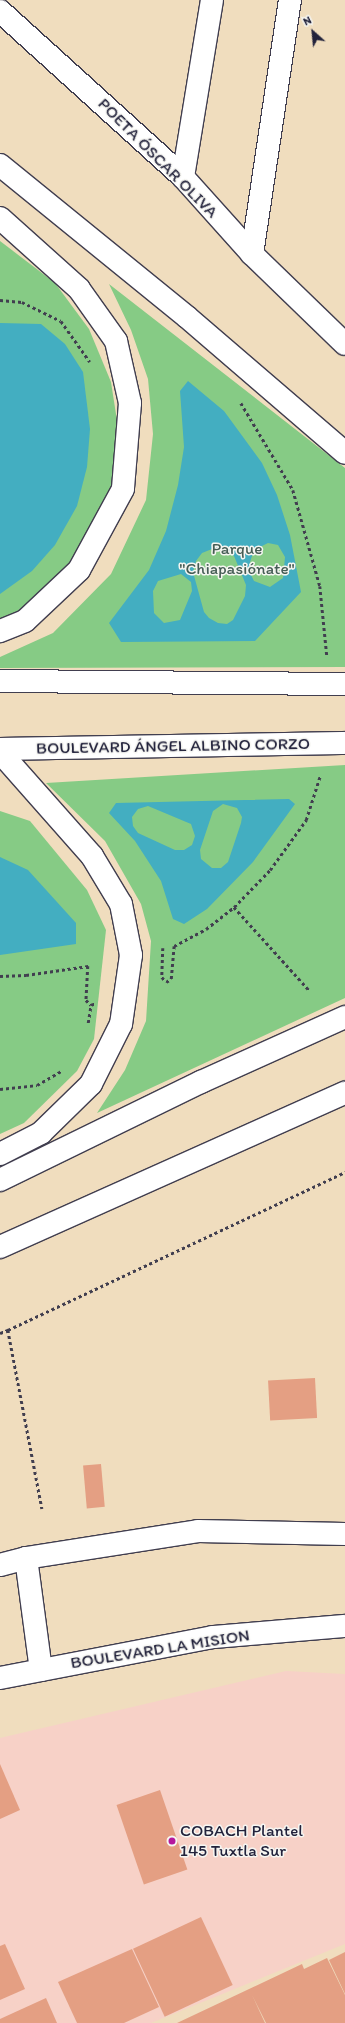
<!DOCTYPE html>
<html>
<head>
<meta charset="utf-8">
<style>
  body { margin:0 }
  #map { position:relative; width:345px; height:2023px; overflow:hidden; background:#f0ddbe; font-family:Itim,sans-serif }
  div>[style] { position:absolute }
  .built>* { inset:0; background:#f7d1c7 }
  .green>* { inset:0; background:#86cb85 }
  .water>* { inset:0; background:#43aec1 }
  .building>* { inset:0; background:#e49f83; transform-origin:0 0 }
  .path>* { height:2.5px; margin-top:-1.25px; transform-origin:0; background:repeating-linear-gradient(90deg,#413e4f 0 3px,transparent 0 6px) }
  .roads { filter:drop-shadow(1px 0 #413e4f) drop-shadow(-1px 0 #413e4f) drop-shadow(0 1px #413e4f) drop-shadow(0 -1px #413e4f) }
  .tertiary>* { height:22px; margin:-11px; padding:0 11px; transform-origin:11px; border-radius:11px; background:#fff }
  .primary>* { height:22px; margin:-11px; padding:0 11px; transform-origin:11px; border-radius:11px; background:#fff }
  .trunk>* { height:22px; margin:-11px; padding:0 11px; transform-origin:11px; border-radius:11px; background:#fff }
  .dots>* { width:11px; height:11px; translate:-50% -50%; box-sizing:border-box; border:2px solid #f6f6f2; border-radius:50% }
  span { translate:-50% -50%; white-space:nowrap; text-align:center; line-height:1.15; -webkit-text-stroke:3px #f6f6f2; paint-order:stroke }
  .street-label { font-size:17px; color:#22223b }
  .park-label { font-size:17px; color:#455d55 }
  .poi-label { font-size:17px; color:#22223b }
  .left { translate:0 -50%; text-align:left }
  .north { position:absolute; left:293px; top:12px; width:40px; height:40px; -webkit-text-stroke:3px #f6f6f2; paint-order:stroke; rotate:333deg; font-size:11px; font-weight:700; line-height:16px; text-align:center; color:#22223b }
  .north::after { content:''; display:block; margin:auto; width:14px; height:18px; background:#22223b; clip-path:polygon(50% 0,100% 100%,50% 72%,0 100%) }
</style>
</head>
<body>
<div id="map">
  <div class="built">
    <i style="clip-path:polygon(286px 1671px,345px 1674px,345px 1944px,151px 2023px,0 2023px,0 1738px)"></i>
  </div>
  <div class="green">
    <i style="clip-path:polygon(0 241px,55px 283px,89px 329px,111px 382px,118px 427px,112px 491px,74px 560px,24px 610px,0 620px)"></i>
    <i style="clip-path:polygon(109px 284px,345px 468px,345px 667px,0 668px,0 657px,53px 633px,111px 574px,146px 500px,153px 434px,148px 379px,131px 330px)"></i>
    <i style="clip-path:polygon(345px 765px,345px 998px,97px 1113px,125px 1070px,146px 1021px,151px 941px,141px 904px,105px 841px,46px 783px)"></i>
    <i style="clip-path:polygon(0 811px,30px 821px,87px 890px,106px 930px,94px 1039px,77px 1071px,24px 1123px,0 1134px)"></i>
  </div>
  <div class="water">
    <i style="clip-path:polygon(0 323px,41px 324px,65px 344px,83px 372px,90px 429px,87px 467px,77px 506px,55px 545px,32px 571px,0 594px)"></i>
    <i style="clip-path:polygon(evenodd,188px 381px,224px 411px,262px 463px,277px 495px,290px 535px,301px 592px,255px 641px,121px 642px,109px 623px,149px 570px,166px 531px,178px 485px,184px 447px,180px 391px,188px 381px,268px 543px,278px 545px,285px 557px,283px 578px,270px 587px,254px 581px,251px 575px,250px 562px,254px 550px,268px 543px,188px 381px,212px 549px,224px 549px,234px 556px,246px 585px,245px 596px,233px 620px,227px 624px,218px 623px,209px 618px,204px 612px,193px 572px,196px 561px,202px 553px,212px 549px,188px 381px,181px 574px,191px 582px,192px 591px,180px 620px,164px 623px,154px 613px,153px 591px,158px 581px,181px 574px)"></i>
    <i style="clip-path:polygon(evenodd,289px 799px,295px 804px,253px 862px,207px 909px,184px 924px,173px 919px,161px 881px,135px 841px,109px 813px,116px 803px,289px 799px,223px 804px,237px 808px,242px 817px,241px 823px,228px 862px,221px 868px,212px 868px,201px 859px,200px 850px,213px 811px,223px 804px,289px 799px,148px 806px,191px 824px,195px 836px,192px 845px,184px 850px,175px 850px,138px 833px,133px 826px,132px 817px,138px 809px,148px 806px)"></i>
    <i style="clip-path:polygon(0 857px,28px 870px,76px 923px,76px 944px,0 955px)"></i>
  </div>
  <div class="building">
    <i style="left:315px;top:1378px;width:40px;height:47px;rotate:87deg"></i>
    <i style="left:101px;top:1464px;width:43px;height:18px;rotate:85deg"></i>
    <i style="clip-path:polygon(0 1764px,20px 1810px,0 1819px)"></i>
    <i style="left:160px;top:1790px;width:84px;height:46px;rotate:71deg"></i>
    <i style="left:201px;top:1917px;width:75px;height:75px;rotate:65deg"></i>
    <i style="clip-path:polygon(5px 1944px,25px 1989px,0 2000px,0 1946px)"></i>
    <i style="clip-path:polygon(132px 1949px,159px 2007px,124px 2023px,77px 2023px,58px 1982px)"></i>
    <i style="clip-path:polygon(345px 1952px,345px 1994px,329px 1960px)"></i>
    <i style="clip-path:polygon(327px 1958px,345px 1995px,345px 2023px,266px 2023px,252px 1995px,265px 2023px,177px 2023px,302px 1964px,304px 1969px)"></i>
    <i style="clip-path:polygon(46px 1998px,57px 2023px,0 2023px,0 2019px)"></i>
  </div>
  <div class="path">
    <i style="left:0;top:300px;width:22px;rotate:5deg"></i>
    <i style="left:22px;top:302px;width:43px;rotate:26deg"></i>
    <i style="left:61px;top:321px;width:50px;rotate:54.7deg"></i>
    <i style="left:241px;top:403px;width:101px;rotate:59.1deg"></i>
    <i style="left:293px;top:490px;width:100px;rotate:74.3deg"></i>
    <i style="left:320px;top:586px;width:70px;rotate:84.3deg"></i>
    <i style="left:234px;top:907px;width:112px;rotate:47.9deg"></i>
    <i style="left:163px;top:948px;width:29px;rotate:92deg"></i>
    <i style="left:162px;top:977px;width:6px;rotate:51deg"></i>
    <i style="left:166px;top:982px;width:6px;rotate:-31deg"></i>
    <i style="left:171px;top:979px;width:33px;rotate:-85deg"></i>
    <i style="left:174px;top:946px;width:36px;rotate:-28deg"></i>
    <i style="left:206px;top:929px;width:36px;rotate:-38deg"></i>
    <i style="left:234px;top:907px;width:52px;rotate:-45.8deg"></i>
    <i style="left:270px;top:870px;width:62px;rotate:-54.2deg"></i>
    <i style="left:306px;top:820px;width:46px;rotate:-72.3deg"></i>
    <i style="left:0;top:976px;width:26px;rotate:-2deg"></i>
    <i style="left:26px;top:975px;width:63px;rotate:-8.3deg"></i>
    <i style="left:88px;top:966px;width:34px;rotate:93deg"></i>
    <i style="left:86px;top:1000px;width:7px;rotate:45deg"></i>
    <i style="left:91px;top:1005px;width:5px;rotate:-22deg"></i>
    <i style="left:88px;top:1023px;width:18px;rotate:-81deg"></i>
    <i style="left:0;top:1089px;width:37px;rotate:-6deg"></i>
    <i style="left:37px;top:1085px;width:28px;rotate:-30deg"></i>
    <i style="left:8px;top:1330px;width:372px;rotate:-25.1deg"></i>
    <i style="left:0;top:1333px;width:9px;rotate:-21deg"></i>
    <i style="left:8px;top:1330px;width:182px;rotate:79.2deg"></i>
  </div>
  <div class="roads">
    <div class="tertiary">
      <i style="left:0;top:11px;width:247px;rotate:42.2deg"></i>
      <i style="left:183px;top:177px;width:103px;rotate:48.1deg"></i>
      <i style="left:252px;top:254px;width:129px;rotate:44.1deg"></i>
      <i style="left:183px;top:177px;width:179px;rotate:-80.7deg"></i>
      <i style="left:252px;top:254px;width:257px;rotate:-81.5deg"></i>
      <i style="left:26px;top:1558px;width:113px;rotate:82.4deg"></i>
      <i style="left:0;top:1565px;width:27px;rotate:-15deg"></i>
      <i style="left:26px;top:1558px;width:174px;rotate:-8.9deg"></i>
      <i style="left:198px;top:1531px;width:147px;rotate:1.2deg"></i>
      <i style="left:0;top:1678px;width:217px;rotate:-10.9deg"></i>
      <i style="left:213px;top:1637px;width:132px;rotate:-4.8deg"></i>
    </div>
    <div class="primary">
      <i style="left:0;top:681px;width:345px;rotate:0.5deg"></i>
      <i style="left:0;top:749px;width:345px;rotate:-1deg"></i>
      <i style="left:0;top:1180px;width:224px;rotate:-26deg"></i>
      <i style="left:201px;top:1082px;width:158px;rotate:-24.3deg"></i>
      <i style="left:0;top:1247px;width:378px;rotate:-24.1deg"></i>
    </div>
    <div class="trunk">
      <i style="left:0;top:165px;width:241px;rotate:39.1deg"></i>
      <i style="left:187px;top:317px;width:208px;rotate:40.7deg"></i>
      <i style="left:0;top:218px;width:106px;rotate:41.9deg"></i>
      <i style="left:79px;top:289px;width:64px;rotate:54.6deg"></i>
      <i style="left:116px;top:341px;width:64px;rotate:77.3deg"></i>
      <i style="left:130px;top:403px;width:86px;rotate:94.7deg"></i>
      <i style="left:123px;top:489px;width:92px;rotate:118.5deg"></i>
      <i style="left:79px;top:570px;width:74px;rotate:136.6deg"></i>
      <i style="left:25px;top:621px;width:27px;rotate:158deg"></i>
      <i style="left:0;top:752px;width:139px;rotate:48.5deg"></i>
      <i style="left:92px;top:856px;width:56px;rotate:58.9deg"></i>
      <i style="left:121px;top:904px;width:52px;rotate:78.9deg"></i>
      <i style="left:131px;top:955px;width:70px;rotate:98.2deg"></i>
      <i style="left:121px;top:1024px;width:67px;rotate:116.6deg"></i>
      <i style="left:91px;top:1084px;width:70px;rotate:135.6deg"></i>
      <i style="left:41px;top:1133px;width:46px;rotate:152.9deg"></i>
    </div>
  </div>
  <div class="dots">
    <i style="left:172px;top:1841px;background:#b5179e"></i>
  </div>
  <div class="street-label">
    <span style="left:158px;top:158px;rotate:45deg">POETA ÓSCAR OLIVA</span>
    <span style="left:173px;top:746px;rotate:-1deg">BOULEVARD ÁNGEL ALBINO CORZO</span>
    <span style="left:160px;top:1649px;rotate:-9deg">BOULEVARD LA MISION</span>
  </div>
  <div class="park-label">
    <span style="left:237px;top:559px">Parque<br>"Chiapasiónate"</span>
  </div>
  <div class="poi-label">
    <span class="left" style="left:180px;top:1841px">COBACH Plantel<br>145 Tuxtla Sur</span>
  </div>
  <div class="north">N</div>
</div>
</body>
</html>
